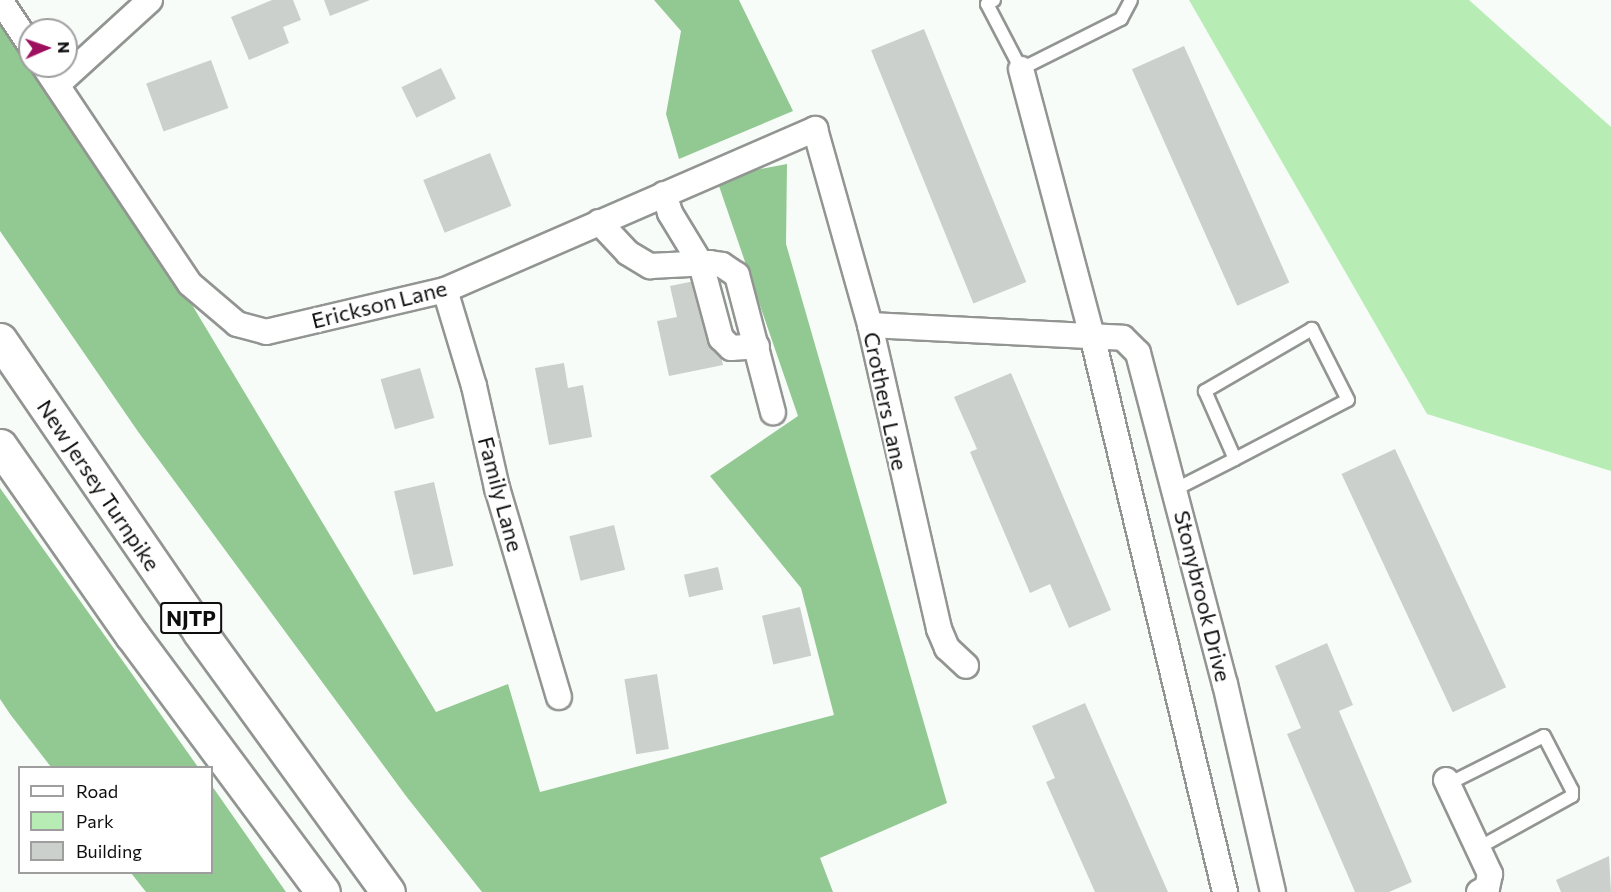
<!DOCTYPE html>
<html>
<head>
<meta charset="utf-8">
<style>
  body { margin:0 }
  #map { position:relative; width:1611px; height:892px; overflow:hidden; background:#f8fcf8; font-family:Commissioner,sans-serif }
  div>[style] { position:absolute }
  .green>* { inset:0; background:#b7edb5 }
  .forest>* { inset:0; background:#92c891 }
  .building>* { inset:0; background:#ccd0cc; transform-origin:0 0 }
  .roads { filter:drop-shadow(2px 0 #929592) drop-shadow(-2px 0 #929592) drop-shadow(0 2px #929592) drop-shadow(0 -2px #929592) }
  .service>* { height:12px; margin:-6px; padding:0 6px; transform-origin:6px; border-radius:6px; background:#fff }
  .minor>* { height:24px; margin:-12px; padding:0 12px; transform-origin:12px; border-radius:12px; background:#fff }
  .motorway>* { height:33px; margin:-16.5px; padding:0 16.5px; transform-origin:16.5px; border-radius:16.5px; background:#fff }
  span { translate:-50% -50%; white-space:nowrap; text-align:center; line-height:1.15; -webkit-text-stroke:4.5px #fff; paint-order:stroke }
  .shield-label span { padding:2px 4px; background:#fff; border:2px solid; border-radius:4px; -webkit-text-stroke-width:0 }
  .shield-label { font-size:21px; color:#0c0d0c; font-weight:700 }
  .street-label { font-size:22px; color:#0c0d0c }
  .legend { position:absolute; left:18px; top:766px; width:195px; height:108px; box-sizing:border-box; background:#fff; border:2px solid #9e9e9e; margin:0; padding:8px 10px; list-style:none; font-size:18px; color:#0c0d0c }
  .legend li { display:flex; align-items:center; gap:12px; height:30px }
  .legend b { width:30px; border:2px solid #9e9e9e }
  .north { position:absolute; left:18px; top:18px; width:60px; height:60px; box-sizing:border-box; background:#fff; border:2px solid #9e9e9e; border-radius:50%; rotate:88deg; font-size:16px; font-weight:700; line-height:24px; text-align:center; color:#0c0d0c }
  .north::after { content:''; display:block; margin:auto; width:21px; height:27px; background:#9d105f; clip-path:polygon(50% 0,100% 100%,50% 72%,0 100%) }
</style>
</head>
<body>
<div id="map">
  <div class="green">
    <i style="clip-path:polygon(1189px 0,1469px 0,1611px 127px,1611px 471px,1427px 414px)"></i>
  </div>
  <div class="forest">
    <i style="clip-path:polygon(0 0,30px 52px,30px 66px,40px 66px,137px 213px,436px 712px,508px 684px,540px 792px,834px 715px,801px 588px,710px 476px,798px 416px,719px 186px,750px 171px,787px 164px,786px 244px,947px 803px,820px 858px,833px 892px,482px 892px,406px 796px,139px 433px,0 231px)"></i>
    <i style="clip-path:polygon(654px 0,739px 0,793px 111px,679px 159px,666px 114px,681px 31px)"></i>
    <i style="clip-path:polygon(0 488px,198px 767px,51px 767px,10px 714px,0 699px)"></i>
    <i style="clip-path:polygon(212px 786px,286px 892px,146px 892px,131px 873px,212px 872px)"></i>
  </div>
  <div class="building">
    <i style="clip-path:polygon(272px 0,293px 0,301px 20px,283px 27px,289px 43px,249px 60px,231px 17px)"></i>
    <i style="clip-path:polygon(324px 0,370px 0,330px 16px)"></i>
    <i style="left:924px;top:29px;width:273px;height:57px;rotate:68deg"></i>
    <i style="left:1184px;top:46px;width:259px;height:57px;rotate:66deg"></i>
    <i style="left:211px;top:60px;width:51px;height:69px;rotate:70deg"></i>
    <i style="left:441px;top:68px;width:34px;height:44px;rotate:64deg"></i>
    <i style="left:490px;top:153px;width:57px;height:72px;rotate:68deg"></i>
    <i style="clip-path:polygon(704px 279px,723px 365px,669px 376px,657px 321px,677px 317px,670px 286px)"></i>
    <i style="clip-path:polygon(564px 363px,568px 388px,583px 385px,592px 437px,549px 445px,535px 368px)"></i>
    <i style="left:420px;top:368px;width:52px;height:41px;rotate:74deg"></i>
    <i style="clip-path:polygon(1011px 373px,1111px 610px,1069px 628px,1050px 584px,1030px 593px,970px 452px,977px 449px,954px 397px)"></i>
    <i style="left:1395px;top:449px;width:263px;height:59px;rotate:65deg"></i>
    <i style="left:434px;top:482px;width:86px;height:41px;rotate:77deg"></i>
    <i style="left:614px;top:525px;width:46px;height:46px;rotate:76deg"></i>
    <i style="left:718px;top:567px;width:23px;height:35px;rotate:77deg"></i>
    <i style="left:800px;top:607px;width:50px;height:39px;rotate:77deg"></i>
    <i style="clip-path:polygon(1327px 643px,1353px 705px,1339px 711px,1412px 882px,1389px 892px,1355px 892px,1287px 734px,1301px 728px,1275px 666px)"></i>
    <i style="left:657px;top:674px;width:76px;height:33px;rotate:81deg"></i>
    <i style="clip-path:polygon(1085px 703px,1168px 892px,1095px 892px,1046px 782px,1055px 778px,1032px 726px)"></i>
    <i style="clip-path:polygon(1609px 856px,1611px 892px,1561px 892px,1556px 880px)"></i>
  </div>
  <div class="roads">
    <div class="service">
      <i style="left:994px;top:0;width:8px;rotate:150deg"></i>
      <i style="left:987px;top:4px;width:73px;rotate:62.4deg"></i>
      <i style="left:1021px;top:69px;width:112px;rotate:-26.6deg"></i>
      <i style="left:1121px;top:19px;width:21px;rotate:-62deg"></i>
      <i style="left:1176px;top:489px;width:66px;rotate:-27deg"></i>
      <i style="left:1235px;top:459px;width:127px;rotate:-27.6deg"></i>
      <i style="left:1348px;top:400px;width:80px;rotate:-116.9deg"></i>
      <i style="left:1312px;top:329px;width:124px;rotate:149.9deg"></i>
      <i style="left:1205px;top:391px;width:74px;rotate:66.2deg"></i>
      <i style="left:1448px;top:784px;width:107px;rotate:-26.6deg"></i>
      <i style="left:1544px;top:736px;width:61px;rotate:62.6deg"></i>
      <i style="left:1572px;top:790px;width:6px;rotate:90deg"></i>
      <i style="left:1572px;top:796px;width:107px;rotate:151deg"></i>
    </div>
    <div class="minor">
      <i style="left:0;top:0;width:54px;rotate:56.3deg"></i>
      <i style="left:44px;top:66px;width:262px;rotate:56.2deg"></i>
      <i style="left:190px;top:284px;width:62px;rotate:40.4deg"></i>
      <i style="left:237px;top:324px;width:30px;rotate:15deg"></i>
      <i style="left:266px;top:332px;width:184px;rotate:-13.2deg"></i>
      <i style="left:445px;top:290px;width:404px;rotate:-23.5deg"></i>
      <i style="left:815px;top:129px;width:204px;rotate:74.3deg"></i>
      <i style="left:870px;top:325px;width:312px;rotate:77.2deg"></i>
      <i style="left:939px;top:629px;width:21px;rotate:67deg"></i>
      <i style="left:947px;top:648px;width:26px;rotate:43deg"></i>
      <i style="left:1021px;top:69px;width:279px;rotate:75.1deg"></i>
      <i style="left:1093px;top:339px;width:569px;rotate:76.57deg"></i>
      <i style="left:57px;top:85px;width:126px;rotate:-42.4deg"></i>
      <i style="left:664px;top:194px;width:20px;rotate:72deg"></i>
      <i style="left:670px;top:213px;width:60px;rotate:58.7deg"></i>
      <i style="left:701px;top:264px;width:77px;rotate:74.9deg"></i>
      <i style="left:721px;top:338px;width:14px;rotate:45deg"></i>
      <i style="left:731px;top:348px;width:26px;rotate:-4deg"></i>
      <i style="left:599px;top:222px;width:42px;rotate:46.9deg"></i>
      <i style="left:628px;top:253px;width:26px;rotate:31deg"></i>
      <i style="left:650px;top:266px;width:60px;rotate:-2.9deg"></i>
      <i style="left:710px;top:263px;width:12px;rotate:9deg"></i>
      <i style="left:722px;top:265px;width:18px;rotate:34deg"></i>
      <i style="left:737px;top:275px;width:142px;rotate:75.3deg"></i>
      <i style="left:445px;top:290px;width:100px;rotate:73.2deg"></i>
      <i style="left:474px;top:386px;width:105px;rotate:77.3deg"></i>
      <i style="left:497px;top:488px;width:218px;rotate:73.5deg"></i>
      <i style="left:870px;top:325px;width:253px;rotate:2.9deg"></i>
      <i style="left:1123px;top:338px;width:21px;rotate:45deg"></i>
      <i style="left:1138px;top:353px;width:342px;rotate:75.3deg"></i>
      <i style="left:1225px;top:684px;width:213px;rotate:77deg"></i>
      <i style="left:1446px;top:780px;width:104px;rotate:64.9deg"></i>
      <i style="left:1490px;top:874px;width:14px;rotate:102deg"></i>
      <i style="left:1487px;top:888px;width:9px;rotate:153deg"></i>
    </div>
    <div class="motorway">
      <i style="left:0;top:340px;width:353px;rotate:55.6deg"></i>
      <i style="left:199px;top:631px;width:322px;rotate:54.1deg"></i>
      <i style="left:0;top:446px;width:231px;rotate:55.1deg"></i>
      <i style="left:132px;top:635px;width:320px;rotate:53.4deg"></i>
    </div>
  </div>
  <div class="shield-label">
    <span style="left:191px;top:618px">NJTP</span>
  </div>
  <div class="street-label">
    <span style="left:379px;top:304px;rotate:-14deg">Erickson Lane</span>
    <span style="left:886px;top:401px;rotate:78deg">Crothers Lane</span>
    <span style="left:99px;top:485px;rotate:56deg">New Jersey Turnpike</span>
    <span style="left:501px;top:494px;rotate:75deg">Family Lane</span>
    <span style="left:1203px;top:596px;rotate:76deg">Stonybrook Drive</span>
  </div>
  <ul class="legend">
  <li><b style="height:8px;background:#fff"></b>Road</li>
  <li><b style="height:16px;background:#b7edb5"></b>Park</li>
  <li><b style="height:16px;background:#ccd0cc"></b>Building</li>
  </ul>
  <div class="north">N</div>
</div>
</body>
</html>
